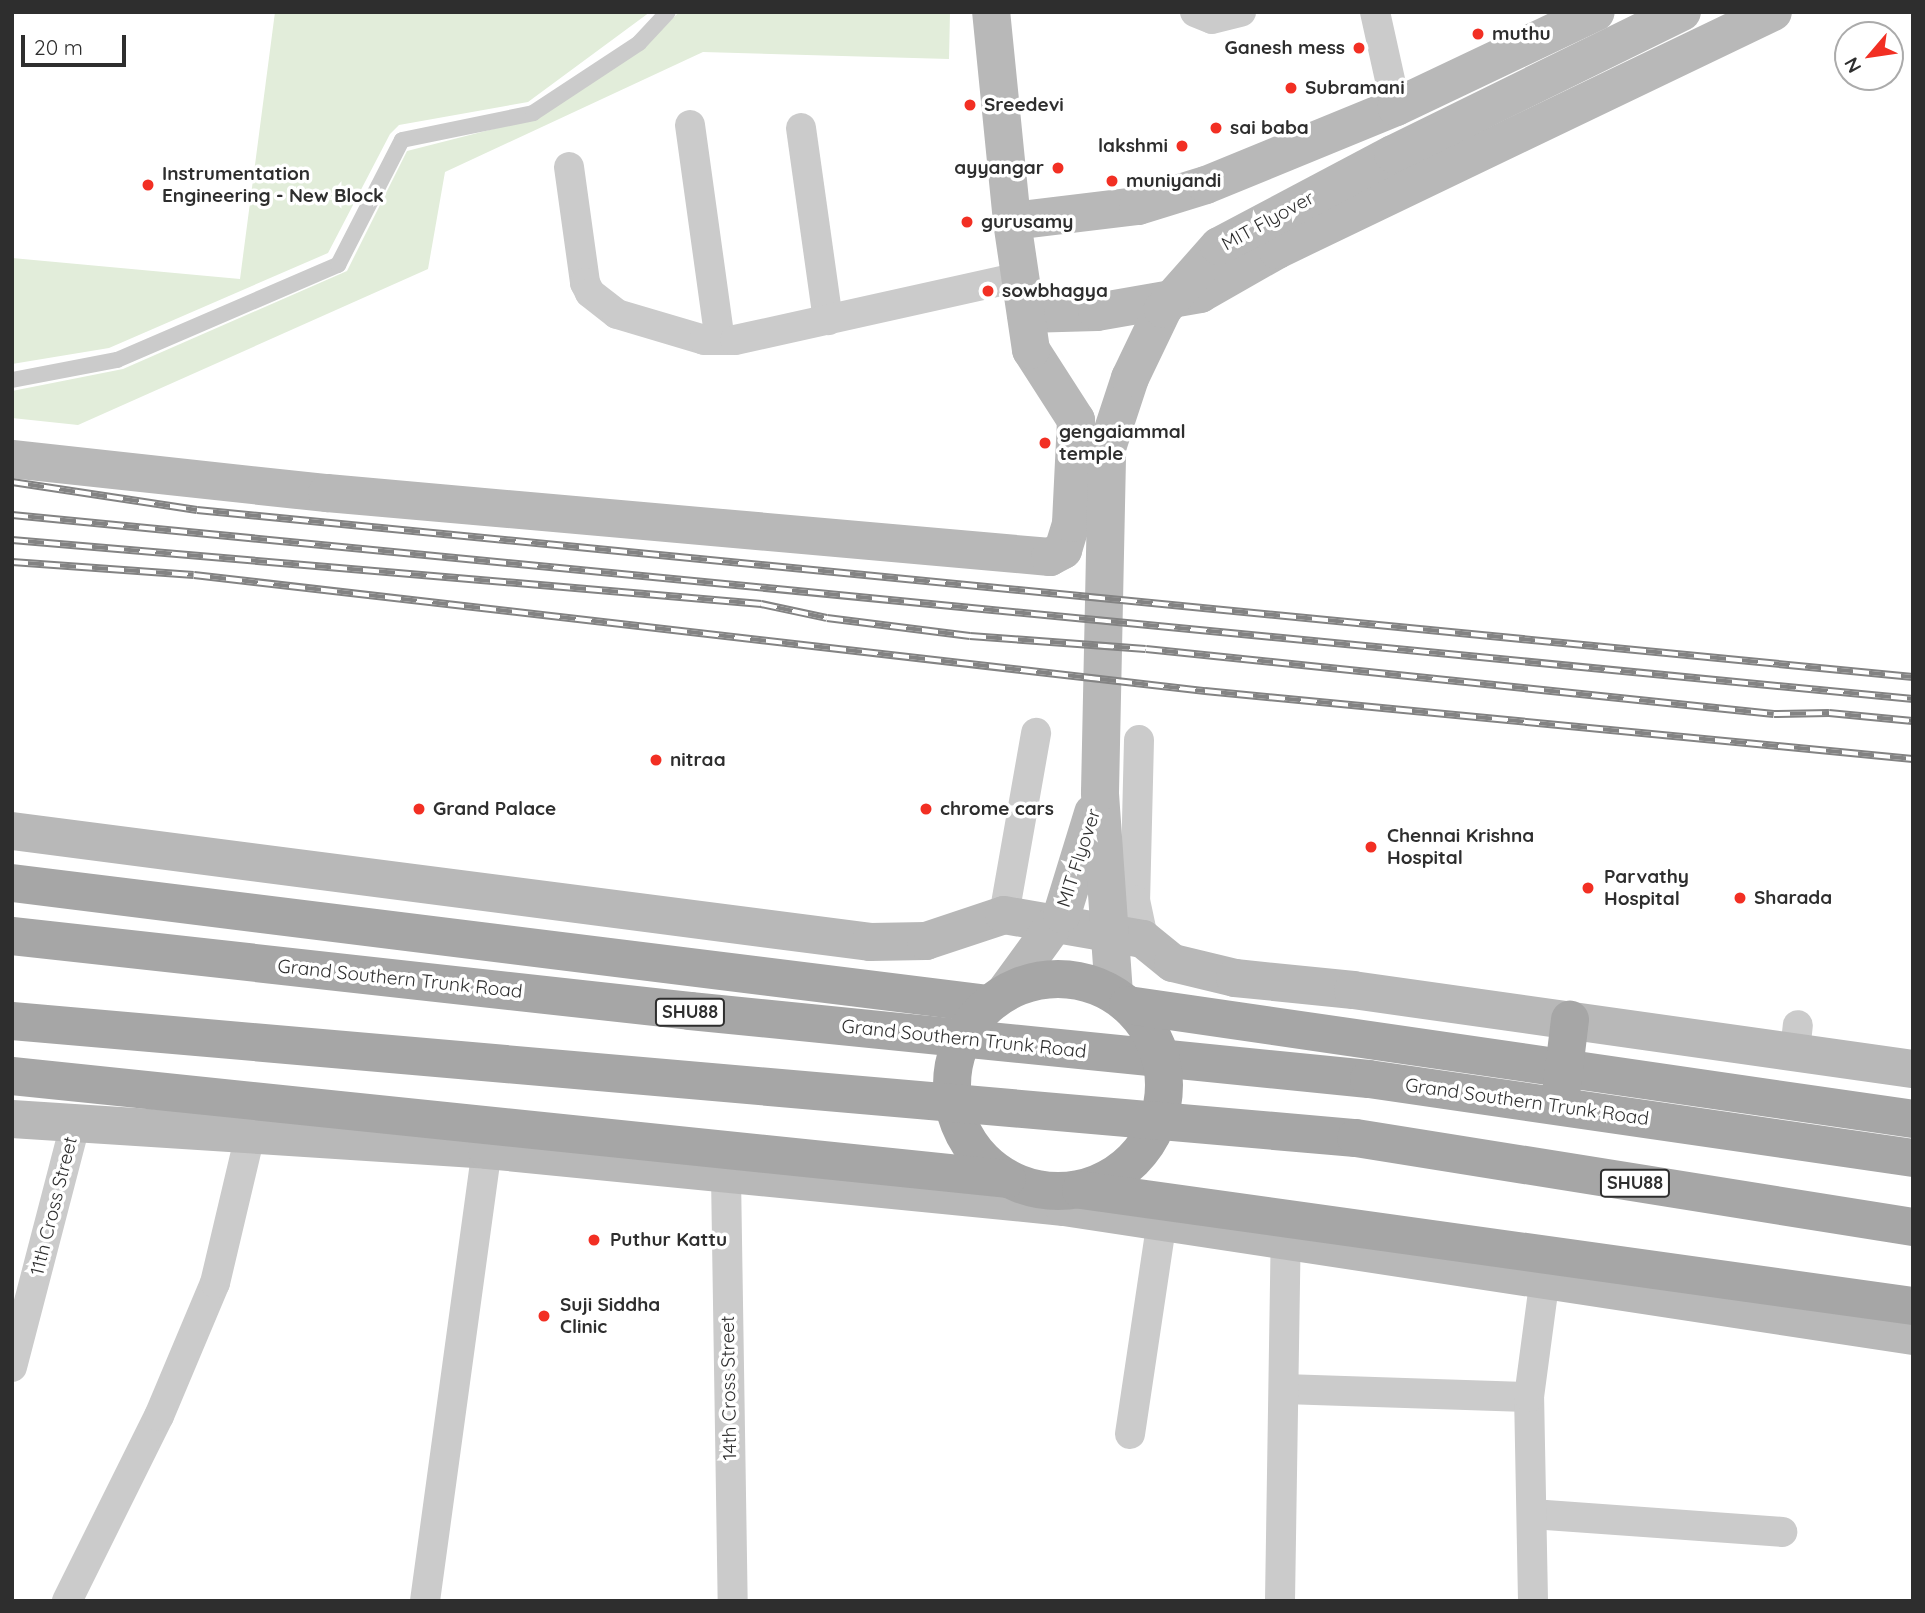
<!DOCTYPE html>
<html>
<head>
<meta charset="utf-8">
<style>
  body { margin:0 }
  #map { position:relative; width:1925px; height:1613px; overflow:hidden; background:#fff; font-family:Quicksand,sans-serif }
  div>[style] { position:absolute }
  .green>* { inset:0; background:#e2edda }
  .lane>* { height:16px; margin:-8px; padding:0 8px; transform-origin:8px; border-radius:8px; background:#cbcbcb }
  .street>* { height:30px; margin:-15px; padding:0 15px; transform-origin:15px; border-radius:15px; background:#cbcbcb }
  .secondary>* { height:38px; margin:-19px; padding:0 19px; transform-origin:19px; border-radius:19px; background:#b8b8b8 }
  .primary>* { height:38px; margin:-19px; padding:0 19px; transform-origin:19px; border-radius:19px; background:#a6a6a6 }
  .primary>.ring { margin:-19px; padding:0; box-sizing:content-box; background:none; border:38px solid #a6a6a6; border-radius:50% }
  .rail>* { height:8px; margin-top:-4px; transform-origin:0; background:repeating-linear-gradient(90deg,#fff 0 16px,#838383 0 32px); box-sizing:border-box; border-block:2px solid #838383 }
  .dots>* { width:19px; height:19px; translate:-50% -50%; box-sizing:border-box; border:4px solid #fff; border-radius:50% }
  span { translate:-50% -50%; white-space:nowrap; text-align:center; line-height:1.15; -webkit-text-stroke:7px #fff; paint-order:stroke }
  .shield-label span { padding:2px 5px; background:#fff; border:2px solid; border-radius:5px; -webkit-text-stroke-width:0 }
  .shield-label { font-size:18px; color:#2e2e2e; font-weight:700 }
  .poi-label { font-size:19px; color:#2e2e2e; font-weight:700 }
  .left { translate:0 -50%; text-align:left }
  .right { translate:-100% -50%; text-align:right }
  .street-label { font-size:19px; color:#2e2e2e }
  .frame { position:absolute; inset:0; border:14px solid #2e2e2e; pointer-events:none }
  .north { position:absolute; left:1834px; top:21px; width:70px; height:70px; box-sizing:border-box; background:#fff; border:2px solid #ababab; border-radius:50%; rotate:241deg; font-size:19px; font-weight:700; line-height:28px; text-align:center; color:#2e2e2e }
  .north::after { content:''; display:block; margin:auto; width:24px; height:32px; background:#f22f23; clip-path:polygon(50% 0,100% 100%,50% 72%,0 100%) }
  .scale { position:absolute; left:21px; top:35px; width:105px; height:32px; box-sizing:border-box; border:4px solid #2e2e2e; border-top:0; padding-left:9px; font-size:21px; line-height:24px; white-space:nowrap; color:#2e2e2e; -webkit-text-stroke:5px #fff; paint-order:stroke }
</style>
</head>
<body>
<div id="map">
  <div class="green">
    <i style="clip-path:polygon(275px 12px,650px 12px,528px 102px,399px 125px,390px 134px,328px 253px,109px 348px,12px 364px,12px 258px,240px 279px)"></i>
    <i style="clip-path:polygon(679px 12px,950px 12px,949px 59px,703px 52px,445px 172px,428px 269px,78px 425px,12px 418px,12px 391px,123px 369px,347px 271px,407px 151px,536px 118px,644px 47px)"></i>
  </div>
  <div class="lane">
    <i style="left:12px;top:380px;width:107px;rotate:-10.8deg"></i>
    <i style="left:117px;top:360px;width:241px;rotate:-23.3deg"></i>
    <i style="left:338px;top:265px;width:140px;rotate:-62.9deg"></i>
    <i style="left:402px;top:140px;width:134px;rotate:-11.6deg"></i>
    <i style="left:533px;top:113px;width:127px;rotate:-33.4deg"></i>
    <i style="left:639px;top:43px;width:42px;rotate:-46.9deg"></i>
  </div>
  <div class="street">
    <i style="left:1195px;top:12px;width:18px;rotate:22deg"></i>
    <i style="left:1212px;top:19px;width:30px;rotate:-14deg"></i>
    <i style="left:1375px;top:12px;width:97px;rotate:77.5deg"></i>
    <i style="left:690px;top:125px;width:217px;rotate:82.1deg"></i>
    <i style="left:801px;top:128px;width:194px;rotate:82deg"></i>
    <i style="left:569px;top:167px;width:117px;rotate:82.1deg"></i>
    <i style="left:585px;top:283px;width:11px;rotate:63deg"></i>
    <i style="left:590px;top:293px;width:34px;rotate:38deg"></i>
    <i style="left:617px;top:314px;width:91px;rotate:16.6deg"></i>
    <i style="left:704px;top:340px;width:31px"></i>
    <i style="left:735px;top:340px;width:292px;rotate:-12.5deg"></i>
    <i style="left:1139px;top:740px;width:160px;rotate:91.4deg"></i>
    <i style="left:1135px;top:900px;width:40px;rotate:78deg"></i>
    <i style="left:1004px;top:915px;width:185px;rotate:-80deg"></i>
    <i style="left:1795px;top:1052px;width:27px;rotate:-84deg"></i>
    <i style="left:726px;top:1176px;width:425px;rotate:89.1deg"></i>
    <i style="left:12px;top:1367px;width:249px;rotate:-75.4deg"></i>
    <i style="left:1284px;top:1389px;width:245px;rotate:1.9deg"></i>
    <i style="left:1130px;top:1434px;width:215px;rotate:-81.5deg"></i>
    <i style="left:1532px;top:1514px;width:251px;rotate:4.1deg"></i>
    <i style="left:67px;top:1601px;width:207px;rotate:-63.6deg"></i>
    <i style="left:159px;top:1416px;width:144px;rotate:-67.2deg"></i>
    <i style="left:215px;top:1283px;width:152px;rotate:-76.7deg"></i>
    <i style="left:425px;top:1601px;width:455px;rotate:-82.2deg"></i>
    <i style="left:1280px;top:1601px;width:362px;rotate:-89.1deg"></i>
    <i style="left:1533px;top:1601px;width:204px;rotate:-91.1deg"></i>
    <i style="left:1529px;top:1397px;width:121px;rotate:-82.4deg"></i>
  </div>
  <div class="secondary">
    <i style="left:1012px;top:221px;width:127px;rotate:-6.8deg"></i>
    <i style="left:1138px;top:206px;width:71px;rotate:-17.2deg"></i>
    <i style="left:1206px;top:185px;width:205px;rotate:-22.3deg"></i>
    <i style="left:1396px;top:107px;width:221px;rotate:-25.4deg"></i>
    <i style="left:1026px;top:314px;width:71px;rotate:-1.6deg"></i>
    <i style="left:1097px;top:312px;width:105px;rotate:-9.9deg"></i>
    <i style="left:1200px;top:294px;width:89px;rotate:-29.7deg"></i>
    <i style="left:1277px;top:250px;width:550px;rotate:-25.63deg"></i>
    <i style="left:12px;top:459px;width:317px;rotate:6.2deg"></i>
    <i style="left:327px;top:493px;width:726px;rotate:5.06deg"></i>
    <i style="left:1050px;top:557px;width:15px;rotate:-28deg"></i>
    <i style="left:1063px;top:550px;width:28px;rotate:-73deg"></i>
    <i style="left:1071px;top:523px;width:103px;rotate:-87.2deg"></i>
    <i style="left:1076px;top:420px;width:83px;rotate:-122.7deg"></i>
    <i style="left:1031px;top:350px;width:130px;rotate:-98.4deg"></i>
    <i style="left:1012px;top:221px;width:210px;rotate:-95.7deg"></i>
    <i style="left:12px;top:831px;width:865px;rotate:7.37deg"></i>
    <i style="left:870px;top:942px;width:56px;rotate:-1deg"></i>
    <i style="left:926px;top:941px;width:82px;rotate:-18.4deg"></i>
    <i style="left:1004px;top:915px;width:141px;rotate:9.8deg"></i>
    <i style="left:1143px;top:939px;width:38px;rotate:39deg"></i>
    <i style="left:1173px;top:963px;width:64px;rotate:13.6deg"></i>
    <i style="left:1235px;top:978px;width:119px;rotate:5.8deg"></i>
    <i style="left:1353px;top:990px;width:566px;rotate:8.03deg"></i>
    <i style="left:1006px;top:991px;width:95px;rotate:-54deg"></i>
    <i style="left:1062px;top:914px;width:106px;rotate:-72.9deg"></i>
    <i style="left:1114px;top:994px;width:202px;rotate:-94deg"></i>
    <i style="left:1100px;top:792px;width:344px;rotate:-88.8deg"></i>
    <i style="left:1107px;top:448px;width:74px;rotate:-71.8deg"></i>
    <i style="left:1130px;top:378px;width:76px;rotate:-64.4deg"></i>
    <i style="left:1163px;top:309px;width:84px;rotate:-48.4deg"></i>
    <i style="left:1219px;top:246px;width:197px;rotate:-27.9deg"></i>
    <i style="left:1393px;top:154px;width:322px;rotate:-26.2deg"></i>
    <i style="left:12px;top:1119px;width:476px;rotate:3.7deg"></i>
    <i style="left:487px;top:1150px;width:580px;rotate:5.64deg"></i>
    <i style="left:1064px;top:1207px;width:859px;rotate:8.64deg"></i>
  </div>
  <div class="primary">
    <i style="left:12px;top:883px;width:982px;rotate:7.07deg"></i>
    <i style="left:12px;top:936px;width:682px;rotate:6.31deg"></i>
    <i style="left:690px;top:1011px;width:682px;rotate:5.72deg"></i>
    <i style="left:1369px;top:1079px;width:550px;rotate:8.26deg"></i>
    <i class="ring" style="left:952px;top:979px;width:174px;height:174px"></i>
    <i style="left:1128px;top:1005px;width:793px;rotate:8.26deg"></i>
    <i style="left:12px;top:1021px;width:1349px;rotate:4.98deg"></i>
    <i style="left:1356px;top:1138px;width:564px;rotate:9.08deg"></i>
    <i style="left:12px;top:1076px;width:1000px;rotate:5.91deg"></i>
    <i style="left:1561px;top:1094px;width:75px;rotate:-83.1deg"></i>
    <i style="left:1081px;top:1190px;width:840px;rotate:7.94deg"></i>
  </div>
  <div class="rail">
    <i style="left:12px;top:482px;width:187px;rotate:8.6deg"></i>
    <i style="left:197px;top:510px;width:1724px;rotate:5.56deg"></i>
    <i style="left:12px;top:515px;width:1910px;rotate:5.53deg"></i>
    <i style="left:12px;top:540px;width:752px;rotate:4.88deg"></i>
    <i style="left:761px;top:604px;width:67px;rotate:12deg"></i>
    <i style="left:827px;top:618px;width:144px;rotate:7.2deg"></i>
    <i style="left:970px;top:636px;width:176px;rotate:4.2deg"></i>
    <i style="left:1146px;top:649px;width:631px;rotate:5.91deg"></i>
    <i style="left:1774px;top:714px;width:55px;rotate:-1deg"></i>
    <i style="left:1829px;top:713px;width:84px;rotate:5.4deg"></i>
    <i style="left:12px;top:562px;width:182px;rotate:4.1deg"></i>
    <i style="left:194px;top:575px;width:1018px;rotate:6.55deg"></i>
    <i style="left:1205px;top:691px;width:711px;rotate:5.49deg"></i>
  </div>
  <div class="dots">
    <i style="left:1478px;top:34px;background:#f22f23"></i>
    <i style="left:1359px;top:48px;background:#f22f23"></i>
    <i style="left:1291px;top:88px;background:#f22f23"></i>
    <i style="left:970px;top:105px;background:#f22f23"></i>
    <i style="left:1216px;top:128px;background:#f22f23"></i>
    <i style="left:1182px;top:146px;background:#f22f23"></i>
    <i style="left:1058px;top:168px;background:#f22f23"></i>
    <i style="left:1112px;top:181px;background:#f22f23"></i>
    <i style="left:148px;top:185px;background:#f22f23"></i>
    <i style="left:967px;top:222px;background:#f22f23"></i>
    <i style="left:988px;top:291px;background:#f22f23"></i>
    <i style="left:1045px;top:443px;background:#f22f23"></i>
    <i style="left:656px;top:760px;background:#f22f23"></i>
    <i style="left:419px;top:809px;background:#f22f23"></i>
    <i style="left:926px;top:809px;background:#f22f23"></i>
    <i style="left:1371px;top:847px;background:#f22f23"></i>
    <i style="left:1588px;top:888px;background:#f22f23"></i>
    <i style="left:1740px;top:898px;background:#f22f23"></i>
    <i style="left:594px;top:1240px;background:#f22f23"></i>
    <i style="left:544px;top:1316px;background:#f22f23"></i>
  </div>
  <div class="shield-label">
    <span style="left:690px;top:1012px">SHU88</span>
    <span style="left:1635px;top:1183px">SHU88</span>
  </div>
  <div class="poi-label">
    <span class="left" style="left:1492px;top:34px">muthu</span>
    <span class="right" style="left:1345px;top:48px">Ganesh mess</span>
    <span class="left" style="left:1305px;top:88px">Subramani</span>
    <span class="left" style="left:984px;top:105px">Sreedevi</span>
    <span class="left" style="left:1230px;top:128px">sai baba</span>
    <span class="right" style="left:1168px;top:146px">lakshmi</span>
    <span class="right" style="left:1044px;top:168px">ayyangar</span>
    <span class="left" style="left:162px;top:185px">Instrumentation<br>Engineering - New Block</span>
    <span class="left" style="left:1126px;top:181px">muniyandi</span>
    <span class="left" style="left:981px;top:222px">gurusamy</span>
    <span class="left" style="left:1002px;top:291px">sowbhagya</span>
    <span class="left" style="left:1059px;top:443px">gengaiammal<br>temple</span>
    <span class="left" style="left:670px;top:760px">nitraa</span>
    <span class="left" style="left:433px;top:809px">Grand Palace</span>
    <span class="left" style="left:940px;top:809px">chrome cars</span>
    <span class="left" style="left:1387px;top:847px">Chennai Krishna<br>Hospital</span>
    <span class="left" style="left:1604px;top:888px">Parvathy<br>Hospital</span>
    <span class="left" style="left:1754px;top:898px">Sharada</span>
    <span class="left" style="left:610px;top:1240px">Puthur Kattu</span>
    <span class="left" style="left:560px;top:1316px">Suji Siddha<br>Clinic</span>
  </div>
  <div class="street-label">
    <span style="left:1268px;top:221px;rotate:-29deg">MIT Flyover</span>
    <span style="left:1079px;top:858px;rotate:-72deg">MIT Flyover</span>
    <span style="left:400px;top:979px;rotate:6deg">Grand Southern Trunk Road</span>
    <span style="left:964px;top:1039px;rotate:6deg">Grand Southern Trunk Road</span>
    <span style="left:1527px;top:1102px;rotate:8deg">Grand Southern Trunk Road</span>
    <span style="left:54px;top:1206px;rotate:-76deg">11th Cross Street</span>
    <span style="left:729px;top:1388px;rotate:-91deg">14th Cross Street</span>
  </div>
  <div class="frame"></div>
  <div class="north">N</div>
  <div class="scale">20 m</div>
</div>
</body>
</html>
